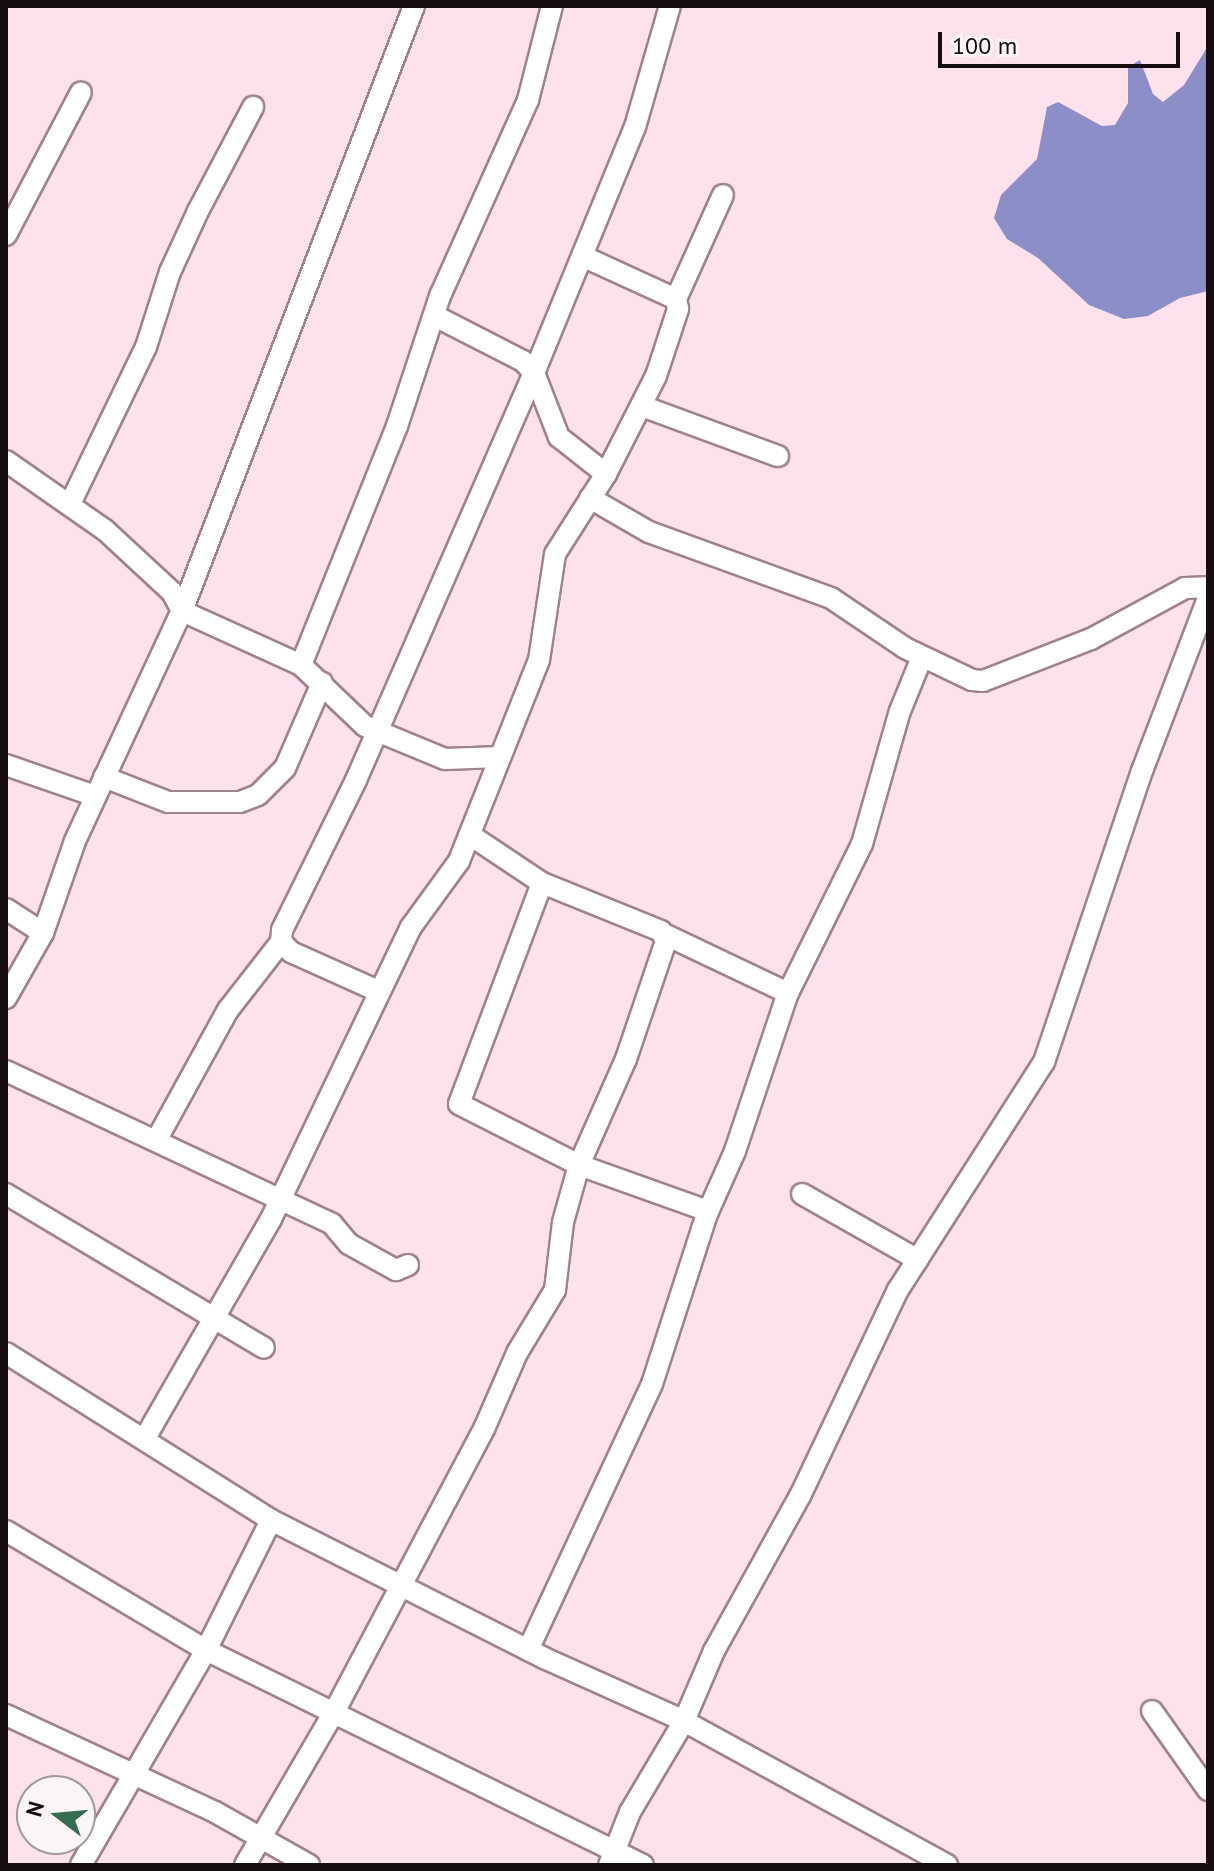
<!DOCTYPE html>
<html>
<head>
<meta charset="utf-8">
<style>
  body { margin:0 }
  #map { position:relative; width:1214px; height:1871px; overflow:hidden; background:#fde1ec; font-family:"PT Sans",sans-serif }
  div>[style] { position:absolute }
  .water>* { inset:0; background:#8c8ec8 }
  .roads { filter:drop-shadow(2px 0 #a0818e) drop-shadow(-2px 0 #a0818e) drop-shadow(0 2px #a0818e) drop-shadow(0 -2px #a0818e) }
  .street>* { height:20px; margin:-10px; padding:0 10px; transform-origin:10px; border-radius:10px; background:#fff }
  span { translate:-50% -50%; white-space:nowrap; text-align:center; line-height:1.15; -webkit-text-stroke:8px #fcf5f8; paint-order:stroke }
  .frame { position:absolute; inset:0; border:8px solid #160c11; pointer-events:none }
  .north { position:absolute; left:16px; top:1775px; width:80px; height:80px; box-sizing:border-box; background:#fcf5f8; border:2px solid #a0989c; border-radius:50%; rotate:286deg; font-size:22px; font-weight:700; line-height:32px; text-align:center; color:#160c11 }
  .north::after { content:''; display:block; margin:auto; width:28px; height:36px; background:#356c52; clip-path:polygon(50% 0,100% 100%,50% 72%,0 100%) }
  .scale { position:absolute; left:938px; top:32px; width:242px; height:36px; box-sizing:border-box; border:4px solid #160c11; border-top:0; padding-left:10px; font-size:24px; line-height:28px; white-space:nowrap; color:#160c11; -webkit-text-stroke:6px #fcf5f8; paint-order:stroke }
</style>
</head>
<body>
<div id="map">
  <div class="water">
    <i style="clip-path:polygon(1208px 46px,1208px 291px,1180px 298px,1148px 316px,1124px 319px,1089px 305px,1038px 258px,1007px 239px,994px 218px,1001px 195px,1037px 159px,1047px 107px,1058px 102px,1102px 126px,1115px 125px,1128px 103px,1128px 67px,1140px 60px,1153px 94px,1163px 102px,1184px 85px)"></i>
  </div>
  <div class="roads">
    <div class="street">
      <i style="left:6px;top:235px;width:161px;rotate:-62.3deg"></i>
      <i style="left:676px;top:299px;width:114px;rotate:-65.7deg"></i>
      <i style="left:435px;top:316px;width:99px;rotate:27.1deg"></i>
      <i style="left:523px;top:361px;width:16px;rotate:47deg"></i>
      <i style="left:534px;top:373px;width:69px;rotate:68.7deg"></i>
      <i style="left:559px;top:437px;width:60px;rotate:38.2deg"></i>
      <i style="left:642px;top:406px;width:145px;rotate:20.2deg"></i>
      <i style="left:6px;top:461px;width:121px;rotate:34.9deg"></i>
      <i style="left:105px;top:530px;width:91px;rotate:42.8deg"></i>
      <i style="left:172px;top:592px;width:21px;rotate:62deg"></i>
      <i style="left:182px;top:611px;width:131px;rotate:24.4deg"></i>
      <i style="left:301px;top:665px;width:88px;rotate:43.6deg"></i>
      <i style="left:365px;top:726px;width:87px;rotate:22.4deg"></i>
      <i style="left:445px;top:759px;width:55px;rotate:-2.1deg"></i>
      <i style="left:590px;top:498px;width:68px;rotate:30deg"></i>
      <i style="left:649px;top:532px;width:194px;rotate:19.9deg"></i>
      <i style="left:831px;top:598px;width:89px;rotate:34deg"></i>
      <i style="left:905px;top:648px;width:74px;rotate:25.5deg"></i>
      <i style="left:972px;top:680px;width:11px;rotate:5deg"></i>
      <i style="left:983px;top:681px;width:116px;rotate:-21.3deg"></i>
      <i style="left:1091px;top:639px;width:107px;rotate:-28.5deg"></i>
      <i style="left:1185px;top:588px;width:23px;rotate:-2deg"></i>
      <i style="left:70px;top:504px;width:174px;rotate:-64.2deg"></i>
      <i style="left:146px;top:347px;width:79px;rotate:-72.3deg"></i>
      <i style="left:170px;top:272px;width:67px;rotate:-65.3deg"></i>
      <i style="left:198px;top:211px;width:118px;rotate:-62.1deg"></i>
      <i style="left:301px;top:665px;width:258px;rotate:-68.1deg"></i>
      <i style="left:397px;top:426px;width:137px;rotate:-71.7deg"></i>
      <i style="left:440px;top:296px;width:215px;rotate:-65.8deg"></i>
      <i style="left:528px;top:100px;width:97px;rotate:-75.7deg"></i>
      <i style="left:6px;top:765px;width:94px;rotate:19.2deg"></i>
      <i style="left:104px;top:777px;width:69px;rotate:21.3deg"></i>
      <i style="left:168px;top:802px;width:72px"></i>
      <i style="left:240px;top:802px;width:19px;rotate:-21deg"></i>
      <i style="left:258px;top:795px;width:38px;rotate:-45deg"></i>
      <i style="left:285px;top:768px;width:93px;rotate:-66.5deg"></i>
      <i style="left:542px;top:883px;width:236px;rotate:110.6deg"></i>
      <i style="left:459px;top:1104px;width:135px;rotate:26.9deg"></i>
      <i style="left:579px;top:1165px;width:137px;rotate:19.6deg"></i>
      <i style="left:6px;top:909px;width:44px;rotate:33deg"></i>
      <i style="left:666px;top:935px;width:135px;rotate:25.4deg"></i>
      <i style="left:378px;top:991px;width:95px;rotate:-155.9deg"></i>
      <i style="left:291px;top:952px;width:14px;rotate:-135deg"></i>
      <i style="left:281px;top:942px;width:12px;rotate:-85deg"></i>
      <i style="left:282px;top:930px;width:167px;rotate:-63.7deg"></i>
      <i style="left:356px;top:780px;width:444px;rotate:-66.4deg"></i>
      <i style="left:534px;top:373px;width:266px;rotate:-67.7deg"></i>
      <i style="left:635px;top:127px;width:126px;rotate:-73.9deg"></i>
      <i style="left:6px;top:998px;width:75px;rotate:-60.4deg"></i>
      <i style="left:43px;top:933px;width:97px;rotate:-70.8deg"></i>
      <i style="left:75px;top:841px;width:254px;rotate:-65.1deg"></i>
      <i style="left:182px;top:611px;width:648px;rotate:-69.02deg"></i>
      <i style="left:6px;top:1071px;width:360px;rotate:25.1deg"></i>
      <i style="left:332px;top:1224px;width:26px;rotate:50deg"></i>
      <i style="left:349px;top:1244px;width:54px;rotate:29deg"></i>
      <i style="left:396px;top:1270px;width:13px;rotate:-23deg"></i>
      <i style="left:157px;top:1139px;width:147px;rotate:-61.2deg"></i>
      <i style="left:228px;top:1010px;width:86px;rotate:-52.1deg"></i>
      <i style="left:6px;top:1194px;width:300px;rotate:30.8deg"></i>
      <i style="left:802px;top:1194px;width:133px;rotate:29.6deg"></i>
      <i style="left:6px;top:1353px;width:313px;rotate:32.2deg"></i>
      <i style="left:271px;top:1520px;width:306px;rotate:26.8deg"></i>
      <i style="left:544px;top:1658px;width:154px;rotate:24.2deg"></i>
      <i style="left:684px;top:1721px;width:300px;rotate:28.7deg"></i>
      <i style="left:145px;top:1438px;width:253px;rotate:-60.1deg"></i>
      <i style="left:271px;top:1219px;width:324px;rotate:-64.4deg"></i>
      <i style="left:411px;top:927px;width:82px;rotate:-54deg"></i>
      <i style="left:459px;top:861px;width:216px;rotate:-68.3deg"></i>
      <i style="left:539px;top:660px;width:107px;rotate:-81.4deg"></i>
      <i style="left:555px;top:554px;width:95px;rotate:-57.5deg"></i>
      <i style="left:606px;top:474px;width:110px;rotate:-63deg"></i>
      <i style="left:656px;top:376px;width:71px;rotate:-71.8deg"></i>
      <i style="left:678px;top:309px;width:10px;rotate:-101deg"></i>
      <i style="left:676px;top:299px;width:103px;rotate:-155.4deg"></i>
      <i style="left:6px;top:1531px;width:233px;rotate:30.8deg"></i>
      <i style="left:206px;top:1650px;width:487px;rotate:26.2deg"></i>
      <i style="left:528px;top:1650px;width:293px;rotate:-65deg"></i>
      <i style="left:652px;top:1384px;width:179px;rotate:-72.1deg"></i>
      <i style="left:707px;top:1214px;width:69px;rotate:-66deg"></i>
      <i style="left:735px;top:1151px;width:167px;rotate:-71.5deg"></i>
      <i style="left:788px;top:993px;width:166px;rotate:-63.6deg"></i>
      <i style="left:862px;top:844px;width:138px;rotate:-74.1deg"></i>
      <i style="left:900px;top:711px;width:58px;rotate:-67.8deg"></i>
      <i style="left:1152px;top:1711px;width:97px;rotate:54.7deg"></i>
      <i style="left:6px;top:1715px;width:230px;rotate:24.9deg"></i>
      <i style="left:215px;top:1812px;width:108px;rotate:29.4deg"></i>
      <i style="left:81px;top:1865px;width:249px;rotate:-59.8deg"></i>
      <i style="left:206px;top:1650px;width:145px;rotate:-63.4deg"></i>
      <i style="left:245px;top:1865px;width:175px;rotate:-59.8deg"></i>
      <i style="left:333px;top:1714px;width:323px;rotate:-62.1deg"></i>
      <i style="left:484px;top:1429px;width:83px;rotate:-66.5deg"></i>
      <i style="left:517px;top:1353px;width:74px;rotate:-58.9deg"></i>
      <i style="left:555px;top:1290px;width:68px;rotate:-83.3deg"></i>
      <i style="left:563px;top:1222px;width:59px;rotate:-74.3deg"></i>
      <i style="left:579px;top:1165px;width:116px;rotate:-66.1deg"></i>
      <i style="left:626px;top:1059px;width:125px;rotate:-71.3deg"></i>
      <i style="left:666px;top:941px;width:11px;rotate:-117deg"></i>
      <i style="left:661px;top:931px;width:128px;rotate:-158deg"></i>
      <i style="left:542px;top:883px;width:87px;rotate:-146.3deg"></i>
      <i style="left:609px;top:1865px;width:57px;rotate:-68.4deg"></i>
      <i style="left:630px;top:1812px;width:106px;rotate:-59.3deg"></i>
      <i style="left:684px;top:1721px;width:76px;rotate:-66.8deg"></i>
      <i style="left:714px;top:1651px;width:177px;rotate:-61deg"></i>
      <i style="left:800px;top:1496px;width:228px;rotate:-64.6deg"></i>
      <i style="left:898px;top:1290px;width:271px;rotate:-57.4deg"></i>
      <i style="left:1044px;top:1062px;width:307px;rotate:-71.4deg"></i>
      <i style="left:1142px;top:771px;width:185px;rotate:-69.1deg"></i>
    </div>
  </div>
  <div class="frame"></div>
  <div class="north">N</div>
  <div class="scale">100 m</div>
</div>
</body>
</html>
